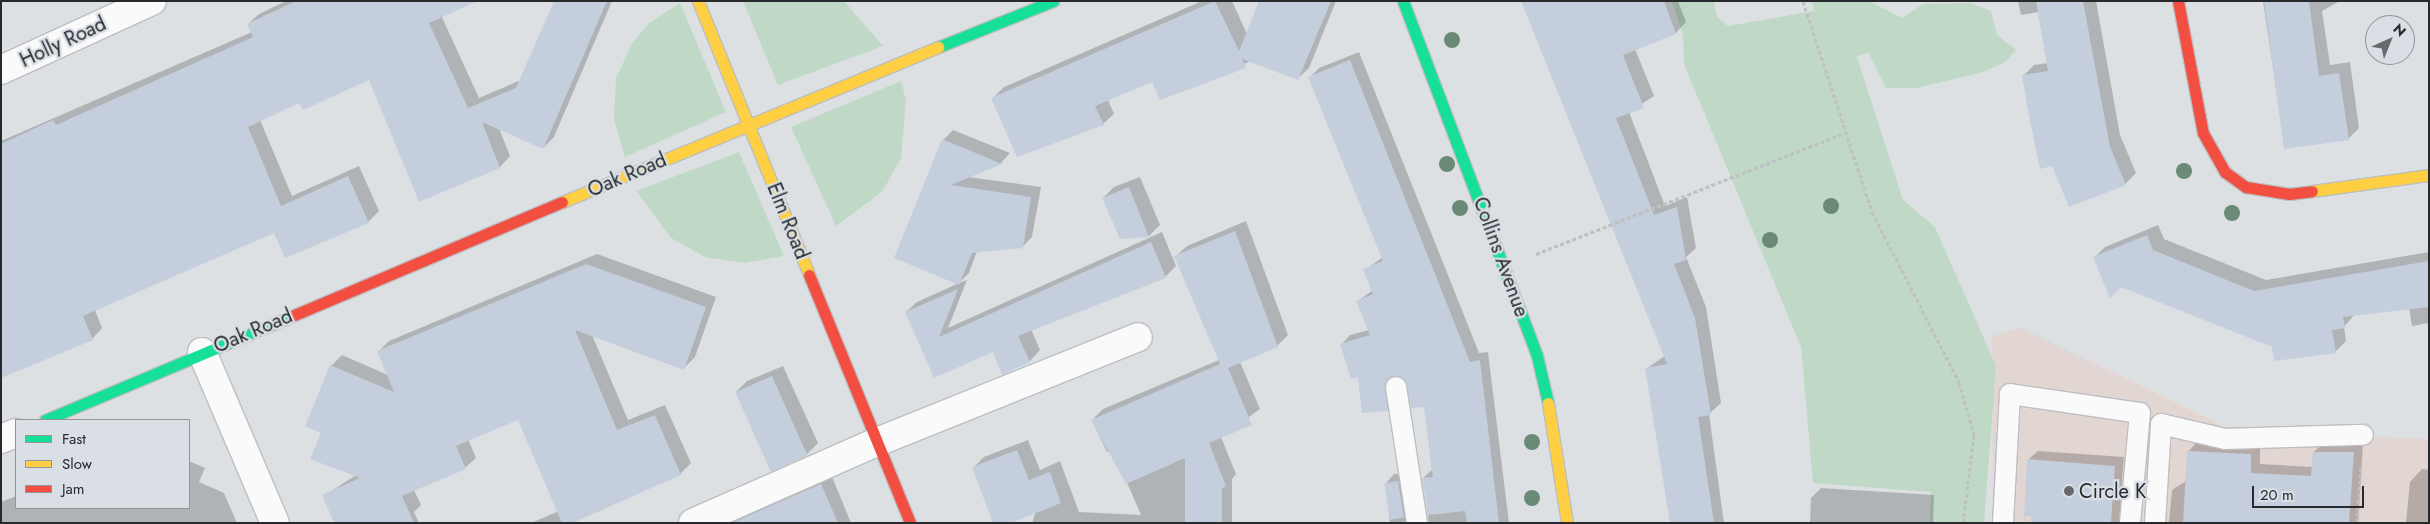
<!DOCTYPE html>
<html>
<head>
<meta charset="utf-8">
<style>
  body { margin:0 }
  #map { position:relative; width:2430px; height:524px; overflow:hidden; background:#dde0e3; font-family:Jost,sans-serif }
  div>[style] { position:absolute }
  .commercial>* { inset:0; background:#e2d6d3 }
  .green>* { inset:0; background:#bfd9c6 }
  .shadow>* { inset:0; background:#0003 }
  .building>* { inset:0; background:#c4cedd; transform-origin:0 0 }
  .path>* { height:3px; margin-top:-1.5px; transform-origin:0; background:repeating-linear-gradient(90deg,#bfc0c2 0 4px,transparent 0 6.5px) }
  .roads { filter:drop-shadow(1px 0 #bdbec1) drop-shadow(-1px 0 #bdbec1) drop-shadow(0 1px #bdbec1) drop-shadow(0 -1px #bdbec1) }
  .lane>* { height:20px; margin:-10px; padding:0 10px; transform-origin:10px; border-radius:10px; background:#fafafb }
  .street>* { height:28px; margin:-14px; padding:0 14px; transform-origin:14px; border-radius:14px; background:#fafafb }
  .fast>* { height:11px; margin:-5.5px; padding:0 5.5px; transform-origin:5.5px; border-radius:5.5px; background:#16e098 }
  .slow>* { height:11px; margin:-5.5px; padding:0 5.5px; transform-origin:5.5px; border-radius:5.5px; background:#ffcf43 }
  .jam>* { height:11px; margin:-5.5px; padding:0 5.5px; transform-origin:5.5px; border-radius:5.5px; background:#f24e42 }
  .trees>* { width:16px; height:16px; margin:-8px; border-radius:50%; background:#6a8976 }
  .dots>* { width:14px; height:14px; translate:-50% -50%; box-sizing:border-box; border:2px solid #dadfe6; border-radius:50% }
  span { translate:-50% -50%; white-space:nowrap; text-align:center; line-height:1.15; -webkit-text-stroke:4.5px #dadfe6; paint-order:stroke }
  .street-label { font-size:20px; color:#27292c }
  .poi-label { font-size:20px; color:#27292c }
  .left { translate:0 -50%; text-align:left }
  .frame { position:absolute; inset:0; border:2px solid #27292c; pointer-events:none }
  .legend { position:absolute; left:15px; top:419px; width:175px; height:90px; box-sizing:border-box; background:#dadfe6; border:1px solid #92969c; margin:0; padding:6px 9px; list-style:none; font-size:15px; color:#27292c }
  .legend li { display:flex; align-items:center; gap:10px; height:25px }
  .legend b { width:25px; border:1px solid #92969c }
  .north { position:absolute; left:2365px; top:15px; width:50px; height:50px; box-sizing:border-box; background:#dadfe6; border:1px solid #92969c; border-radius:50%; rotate:44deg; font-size:14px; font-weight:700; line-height:20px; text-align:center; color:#27292c }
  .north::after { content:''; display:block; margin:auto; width:18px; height:22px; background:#67696c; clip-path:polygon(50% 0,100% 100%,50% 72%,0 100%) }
  .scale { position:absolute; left:2252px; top:486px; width:112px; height:22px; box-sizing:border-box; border:2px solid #27292c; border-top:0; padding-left:6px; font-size:15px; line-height:18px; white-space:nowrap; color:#27292c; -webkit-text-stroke:4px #dadfe6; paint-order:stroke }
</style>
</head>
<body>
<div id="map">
  <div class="commercial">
    <i style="clip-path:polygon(2021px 328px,2230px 429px,2429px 439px,2429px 523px,1993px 523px,1992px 336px)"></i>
  </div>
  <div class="green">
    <i style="clip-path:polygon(743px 1px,844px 1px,883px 46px,778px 85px)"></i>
    <i style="clip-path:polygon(1672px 1px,1714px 1px,1717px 17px,1728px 26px,1814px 11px,1812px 1px,1869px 1px,1902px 18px,1923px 4px,1970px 3px,1991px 11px,1997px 35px,2016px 50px,2005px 62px,1983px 72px,1917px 88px,1886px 88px,1868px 52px,1857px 57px,1903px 200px,1935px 227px,1996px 366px,1984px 523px,1930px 523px,1931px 492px,1813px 483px,1801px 347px,1684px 64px,1683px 35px)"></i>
    <i style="clip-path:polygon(680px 3px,726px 112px,625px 157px,614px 119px,616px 78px,633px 42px,648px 24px)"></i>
    <i style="clip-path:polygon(901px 81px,906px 100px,901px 158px,882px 192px,836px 226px,791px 127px)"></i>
    <i style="clip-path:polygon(739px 152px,784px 256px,745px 263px,705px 257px,671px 238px,636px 191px)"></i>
  </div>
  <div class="shadow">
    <i style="clip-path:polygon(286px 1px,465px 1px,441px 15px,479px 98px,521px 80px,555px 1px,612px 1px,554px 137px,543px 148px,499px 128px,510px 156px,500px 167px,420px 200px,369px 78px,300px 101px,260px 120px,292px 196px,359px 166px,379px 211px,368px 222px,275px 231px,95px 310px,102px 328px,92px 339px,1px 377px,1px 141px,252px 32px,248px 24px,259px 14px)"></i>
    <i style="clip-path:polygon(1202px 1px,1232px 1px,1247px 34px,1260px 1px,1336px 1px,1309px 68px,1298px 78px,1251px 61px,1160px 98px,1152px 80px,1108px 100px,1114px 114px,1103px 124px,993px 98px,1004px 87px)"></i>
    <i style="clip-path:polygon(1665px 1px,1678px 1px,1686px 22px,1676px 33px,1635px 49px,1654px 96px,1629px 112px,1665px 206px,1687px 197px,1696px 248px,1686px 257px,1706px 307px,1721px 403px,1709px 414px,1724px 523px,1671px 523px,1647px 368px,1665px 356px,1595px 28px)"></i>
    <i style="clip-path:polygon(2018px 1px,2096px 1px,2120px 135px,2136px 173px,2125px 184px,2023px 76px,2034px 65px,2048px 63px,2039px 12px,2021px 15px)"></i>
    <i style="clip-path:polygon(2263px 1px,2340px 1px,2322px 11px,2330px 65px,2350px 62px,2359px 128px,2348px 139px,2285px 148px)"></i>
    <i style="clip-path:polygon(1359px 52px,1479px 353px,1488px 352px,1509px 523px,1429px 523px,1423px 478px,1432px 470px,1425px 406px,1407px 379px,1394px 373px,1396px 401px,1387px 409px,1342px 344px,1350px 335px,1369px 330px,1358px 301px,1373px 290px,1365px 270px,1383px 257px,1310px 77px,1319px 68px)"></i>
    <i style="clip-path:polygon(953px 130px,1010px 153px,1001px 163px,968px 177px,1041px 187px,1032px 237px,1022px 247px,977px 251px,969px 273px,959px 283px,967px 280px,948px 328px,1162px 232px,1176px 266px,1165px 277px,1031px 329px,1040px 350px,1030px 361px,1003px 373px,993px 351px,935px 376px,906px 312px,917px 302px,959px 283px,943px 140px)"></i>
    <i style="clip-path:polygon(1140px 177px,1160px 225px,1149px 236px,1121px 238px,1103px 198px,1114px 187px)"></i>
    <i style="clip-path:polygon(1246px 221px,1288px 335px,1277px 346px,1240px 362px,1260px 409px,1221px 437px,1236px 474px,1232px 479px,1232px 523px,1032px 523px,1036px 511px,973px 468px,984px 457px,1028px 440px,1040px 470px,1060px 461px,1079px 512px,1141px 515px,1113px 450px,1107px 452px,1092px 420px,1103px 409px,1219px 360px,1176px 256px,1187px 246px)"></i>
    <i style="clip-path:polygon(2158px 225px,2164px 239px,2266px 280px,2429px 252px,2429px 323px,2412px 326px,2409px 308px,2355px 314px,2344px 327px,2346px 341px,2336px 351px,2273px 346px,2094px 258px,2105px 247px)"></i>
    <i style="clip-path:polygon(597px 254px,716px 297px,695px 357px,684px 368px,592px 335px,628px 420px,665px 405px,691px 463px,680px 474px,572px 523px,531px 523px,559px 511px,519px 418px,468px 439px,476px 458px,465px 468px,414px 490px,421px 505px,414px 512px,419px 523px,336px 523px,324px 496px,356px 475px,323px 432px,331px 366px,342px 355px,388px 375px,378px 352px,389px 341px)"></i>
    <i style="clip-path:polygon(783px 366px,818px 443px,807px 454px,736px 392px,747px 381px)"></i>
    <i style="clip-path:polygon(2197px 442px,2260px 446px,2260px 464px,2313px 467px,2314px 452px,2323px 443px,2363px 443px,2358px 523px,2169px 523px,2172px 490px,2186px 481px,2188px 452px)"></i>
    <i style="clip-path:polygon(2038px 451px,2124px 457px,2120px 507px,2128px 508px,2132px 523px,2032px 523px,2028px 460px)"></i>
    <i style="clip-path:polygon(189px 461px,205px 468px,199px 482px,224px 493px,237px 523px,1px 523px,1px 502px,16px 496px,16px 508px,189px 508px)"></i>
    <i style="clip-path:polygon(2422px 469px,2429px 470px,2429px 523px,2406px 523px,2410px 482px)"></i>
    <i style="clip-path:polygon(1407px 473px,1424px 523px,1390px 523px,1386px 483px,1394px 474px)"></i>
    <i style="clip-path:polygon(831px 474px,851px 523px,730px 523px,737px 516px)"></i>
    <i style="clip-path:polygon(1821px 488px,1934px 495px,1933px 523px,1810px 523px,1811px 498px)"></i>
  </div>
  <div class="building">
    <i style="clip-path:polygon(296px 1px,478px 1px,429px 23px,468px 108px,516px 88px,554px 1px,607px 1px,543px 149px,482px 122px,500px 168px,419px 202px,369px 80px,303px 110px,299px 103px,248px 127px,281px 206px,348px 176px,369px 223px,285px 258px,274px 233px,83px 316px,93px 340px,1px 378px,1px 144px,53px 120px,56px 125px,253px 37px,247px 24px)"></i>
    <i style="clip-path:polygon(1215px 1px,1239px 51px,1259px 1px,1331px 1px,1298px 80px,1242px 59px,1246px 68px,1160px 100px,1152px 82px,1095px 106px,1104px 125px,1017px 157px,991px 98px)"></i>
    <i style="clip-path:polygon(1521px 1px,1664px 1px,1676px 34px,1623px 55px,1644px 108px,1616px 118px,1654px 215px,1677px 207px,1686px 260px,1674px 264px,1695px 318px,1711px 415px,1698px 417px,1714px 523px,1670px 523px,1645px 368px,1667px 364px)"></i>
    <i style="clip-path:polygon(2036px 1px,2083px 1px,2110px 147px,2126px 185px,2069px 207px,2052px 166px,2040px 169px,2028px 111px,2022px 75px,2048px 71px)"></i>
    <i style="clip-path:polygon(2264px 1px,2309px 1px,2319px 76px,2339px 73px,2349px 140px,2284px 149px)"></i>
    <i style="clip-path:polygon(1350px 60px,1470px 362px,1480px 360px,1499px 523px,1467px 523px,1465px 511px,1428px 515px,1422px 478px,1433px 477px,1424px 407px,1411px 408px,1406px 380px,1395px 375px,1385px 383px,1388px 411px,1362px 413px,1358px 377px,1351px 379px,1340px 344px,1370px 335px,1356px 301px,1373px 294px,1363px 269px,1383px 261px,1308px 77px)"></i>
    <i style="clip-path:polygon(942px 139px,1002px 164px,951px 185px,1031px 197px,1023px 248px,972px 253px,959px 285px,894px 258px)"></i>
    <i style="clip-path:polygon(1129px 187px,1149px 237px,1120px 239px,1102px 198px)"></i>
    <i style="clip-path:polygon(1235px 231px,1278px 347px,1228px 368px,1252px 425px,1209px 443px,1226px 486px,1222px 488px,1222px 523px,1185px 523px,1185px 458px,1126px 484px,1091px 420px,1220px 364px,1174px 256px)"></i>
    <i style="clip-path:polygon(2147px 235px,2153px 250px,2254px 291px,2429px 261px,2429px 307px,2343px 317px,2345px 328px,2332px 330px,2336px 353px,2274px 361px,2272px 347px,2121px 287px,2110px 298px,2093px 257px)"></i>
    <i style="clip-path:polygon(1151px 242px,1166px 278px,1018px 336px,1030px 362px,1002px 375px,993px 352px,934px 378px,905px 312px,958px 289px,939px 337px)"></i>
    <i style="clip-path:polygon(586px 264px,706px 307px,684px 370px,575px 330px,617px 430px,655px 415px,681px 475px,572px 523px,562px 523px,518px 420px,456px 446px,466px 469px,402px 496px,414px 523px,334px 523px,322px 495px,360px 478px,310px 459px,321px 433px,305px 426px,330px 365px,394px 392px,377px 351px)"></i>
    <i style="left:772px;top:376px;width:87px;height:40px;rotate:66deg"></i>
    <i style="clip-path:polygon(1017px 450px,1029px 480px,1050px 472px,1061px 503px,1011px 523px,993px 523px,972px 467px)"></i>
    <i style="clip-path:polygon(2187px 451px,2251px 454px,2251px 473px,2311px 476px,2313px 452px,2354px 452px,2349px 523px,2183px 523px)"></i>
    <i style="clip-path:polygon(2027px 459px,2115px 466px,2111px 523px,2031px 523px,2031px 516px,2024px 517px)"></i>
    <i style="left:1398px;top:481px;width:37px;height:14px;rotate:81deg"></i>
    <i style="clip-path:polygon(821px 484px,838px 523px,732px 523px)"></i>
  </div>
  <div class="path">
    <i style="left:1803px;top:1px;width:222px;rotate:71.9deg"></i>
    <i style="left:1872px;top:212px;width:191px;rotate:62.9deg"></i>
    <i style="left:1959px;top:382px;width:55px;rotate:74.2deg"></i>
    <i style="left:1974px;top:435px;width:89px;rotate:97.1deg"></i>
    <i style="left:1536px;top:254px;width:331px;rotate:-21.4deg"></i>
    <i style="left:2357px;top:523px;width:59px;rotate:-86.1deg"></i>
  </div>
  <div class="roads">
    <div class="lane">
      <i style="left:1396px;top:387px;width:138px;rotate:81.2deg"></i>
      <i style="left:2003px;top:523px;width:129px;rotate:-86.9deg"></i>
      <i style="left:2010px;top:394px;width:131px;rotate:8.3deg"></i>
      <i style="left:2140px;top:413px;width:110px;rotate:95.2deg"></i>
      <i style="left:2155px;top:523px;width:99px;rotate:-86.5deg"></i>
      <i style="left:2161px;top:424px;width:66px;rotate:13.2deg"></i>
      <i style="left:2225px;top:439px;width:138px;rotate:-1.7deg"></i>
    </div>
    <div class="street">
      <i style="left:1px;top:70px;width:166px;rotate:-24.6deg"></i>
      <i style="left:202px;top:352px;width:186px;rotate:66.9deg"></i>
      <i style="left:1px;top:439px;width:16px;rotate:-22deg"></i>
      <i style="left:693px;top:523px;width:201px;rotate:-23.8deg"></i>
      <i style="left:877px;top:442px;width:281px;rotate:-21.9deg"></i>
    </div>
    <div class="fast">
      <i style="left:1403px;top:1px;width:379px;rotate:69.3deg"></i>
      <i style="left:1537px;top:356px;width:48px;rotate:76.8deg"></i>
      <i style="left:938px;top:47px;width:124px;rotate:-21.8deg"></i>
      <i style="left:45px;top:420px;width:268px;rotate:-22.8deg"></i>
    </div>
    <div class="slow">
      <i style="left:698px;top:1px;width:296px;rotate:67.9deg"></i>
      <i style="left:2312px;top:191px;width:118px;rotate:-7.8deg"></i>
      <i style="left:562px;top:202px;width:407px;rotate:-22.4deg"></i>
      <i style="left:1548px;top:403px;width:121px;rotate:81deg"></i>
    </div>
    <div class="jam">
      <i style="left:2178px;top:1px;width:134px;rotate:79.3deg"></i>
      <i style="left:2203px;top:133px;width:45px;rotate:60.6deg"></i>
      <i style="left:2225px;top:172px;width:26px;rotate:36deg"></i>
      <i style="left:2246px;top:187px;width:44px;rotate:9.2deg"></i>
      <i style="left:2289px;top:194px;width:23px;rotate:-7deg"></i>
      <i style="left:809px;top:275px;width:268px;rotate:67.8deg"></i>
      <i style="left:292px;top:316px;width:293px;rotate:-22.9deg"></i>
    </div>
  </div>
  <div class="trees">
    <i style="left:1452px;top:40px"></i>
    <i style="left:1447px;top:164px"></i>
    <i style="left:2184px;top:171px"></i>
    <i style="left:1831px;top:206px"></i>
    <i style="left:1460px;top:208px"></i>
    <i style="left:2232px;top:213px"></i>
    <i style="left:1770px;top:240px"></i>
    <i style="left:1532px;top:442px"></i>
    <i style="left:1532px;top:498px"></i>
  </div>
  <div class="dots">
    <i style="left:2069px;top:491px;background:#67696c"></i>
  </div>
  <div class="street-label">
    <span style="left:63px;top:42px;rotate:-25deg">Holly Road</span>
    <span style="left:627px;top:175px;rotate:-23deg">Oak Road</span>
    <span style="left:788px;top:221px;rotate:68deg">Elm Road</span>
    <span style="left:1501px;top:257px;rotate:70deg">Collins Avenue</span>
    <span style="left:253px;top:331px;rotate:-23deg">Oak Road</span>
  </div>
  <div class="poi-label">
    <span class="left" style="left:2079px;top:491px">Circle K</span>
  </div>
  <div class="frame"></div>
  <ul class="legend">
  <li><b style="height:6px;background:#16e098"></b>Fast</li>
  <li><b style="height:6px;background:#ffcf43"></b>Slow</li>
  <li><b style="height:6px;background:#f24e42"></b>Jam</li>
  </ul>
  <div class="north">N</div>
  <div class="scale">20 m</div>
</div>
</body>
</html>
